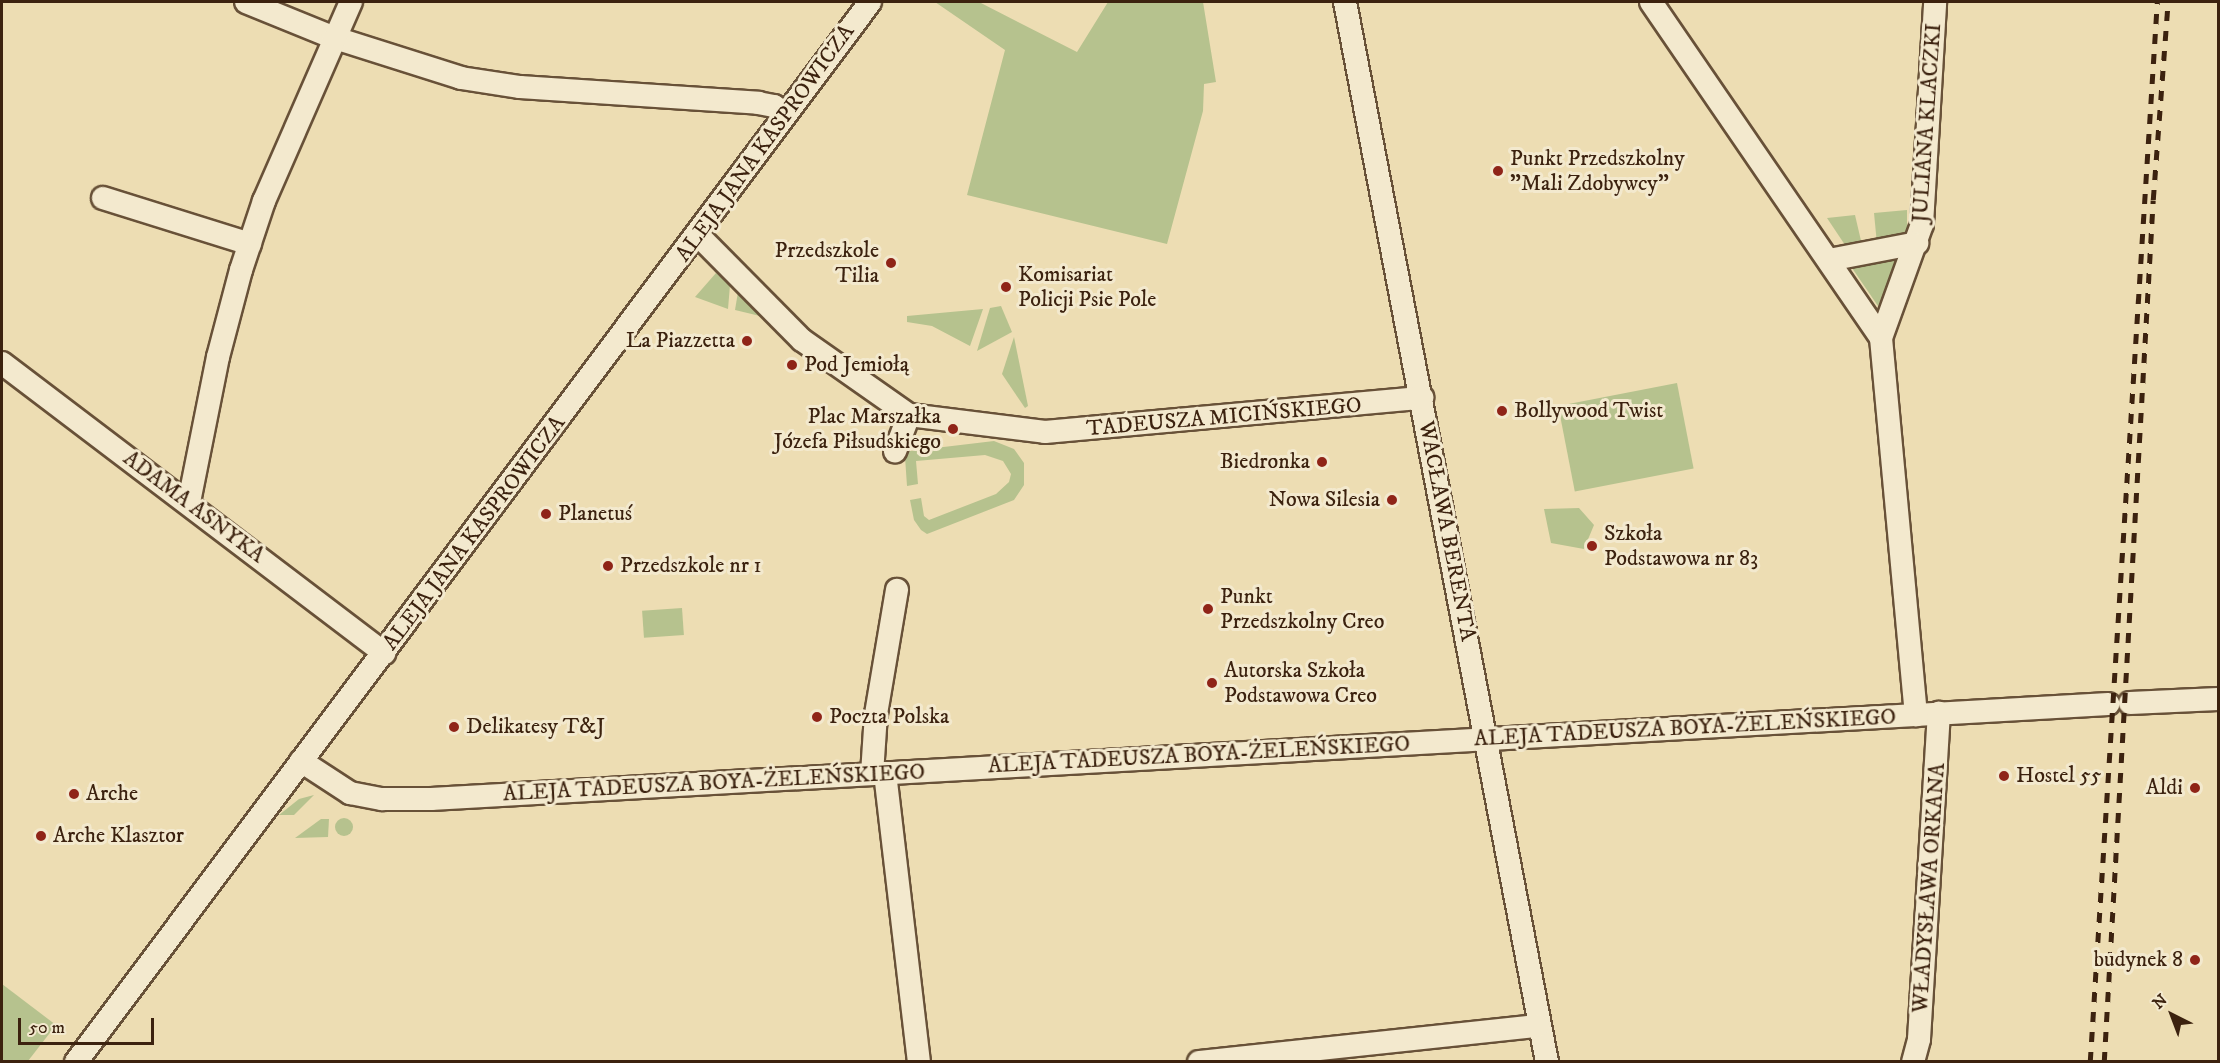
<!DOCTYPE html>
<html>
<head>
<meta charset="utf-8">
<style>
  body { margin:0 }
  #map { position:relative; width:2220px; height:1063px; overflow:hidden; background:#edddb3; font-family:"IM FELL DW Pica",serif }
  div>[style] { position:absolute }
  .green>* { inset:0; background:#b6c28e; transform-origin:0 0 }
  .round { border-radius:50% }
  .roads { filter:drop-shadow(2px 0 #685138) drop-shadow(-2px 0 #685138) drop-shadow(0 2px #685138) drop-shadow(0 -2px #685138) }
  .minor>* { height:22px; margin:-11px; padding:0 11px; transform-origin:11px; border-radius:11px; background:#f3e9ce }
  .rail>* { height:4.5px; margin-top:-2.25px; transform-origin:0; background:repeating-linear-gradient(90deg,#3c220f 0 10px,transparent 0 20px) }
  .dots>* { width:16px; height:16px; translate:-50% -50%; box-sizing:border-box; border:3px solid #f3e9ce; border-radius:50% }
  span { translate:-50% -50%; white-space:nowrap; text-align:center; line-height:1.15; -webkit-text-stroke:6px #f3e9ce; paint-order:stroke }
  .street-label { font-size:22px; color:#3c220f }
  .poi-label { font-size:22px; color:#3c220f }
  .left { translate:0 -50%; text-align:left }
  .right { translate:-100% -50%; text-align:right }
  .frame { position:absolute; inset:0; border:3px solid #3c220f; pointer-events:none }
  .north { position:absolute; left:2142px; top:985px; width:60px; height:60px; -webkit-text-stroke:4px #f3e9ce; paint-order:stroke; rotate:318deg; font-size:16px; font-weight:700; line-height:24px; text-align:center; color:#3c220f }
  .north::after { content:''; display:block; margin:auto; width:21px; height:27px; background:#3c220f; clip-path:polygon(50% 0,100% 100%,50% 72%,0 100%) }
  .scale { position:absolute; left:18px; top:1018px; width:136px; height:27px; box-sizing:border-box; border:3px solid #3c220f; border-top:0; padding-left:8px; font-size:18px; line-height:21px; white-space:nowrap; color:#3c220f; -webkit-text-stroke:4px #f3e9ce; paint-order:stroke }
</style>
</head>
<body>
<div id="map">
  <div class="green">
    <i style="clip-path:polygon(935px 2px,979px 2px,1077px 52px,1108px 2px,1203px 2px,1216px 82px,1204px 84px,1203px 111px,1167px 244px,967px 195px,1005px 50px)"></i>
    <i style="clip-path:polygon(1907px 210px,1907px 232px,1877px 244px,1874px 213px)"></i>
    <i style="clip-path:polygon(1855px 215px,1862px 245px,1845px 245px,1827px 218px)"></i>
    <i style="clip-path:polygon(1892px 258px,1898px 262px,1878px 306px,1852px 268px,1855px 262px)"></i>
    <i style="clip-path:polygon(716px 273px,730px 285px,728px 309px,695px 297px)"></i>
    <i style="clip-path:polygon(738px 292px,760px 314px,760px 316px,735px 310px)"></i>
    <i style="clip-path:polygon(1001px 306px,1012px 332px,977px 351px,990px 308px)"></i>
    <i style="clip-path:polygon(983px 309px,970px 346px,932px 326px,907px 322px,907px 316px)"></i>
    <i style="clip-path:polygon(1014px 337px,1028px 406px,1025px 408px,1002px 374px)"></i>
    <i style="left:1677px;top:383px;width:87px;height:121px;rotate:79deg"></i>
    <i style="clip-path:polygon(994px 441px,1014px 449px,1024px 463px,1024px 485px,1014px 500px,927px 534px,921px 530px,914px 520px,910px 500px,921px 498px,924px 516px,929px 520px,996px 494px,1009px 482px,1011px 474px,1003px 461px,985px 455px,916px 461px,918px 484px,907px 486px,905px 457px,910px 451px)"></i>
    <i style="clip-path:polygon(1579px 508px,1594px 525px,1584px 549px,1551px 543px,1544px 509px)"></i>
    <i style="left:682px;top:608px;width:27px;height:40px;rotate:86deg"></i>
    <i style="clip-path:polygon(314px 795px,294px 815px,279px 815px,299px 799px)"></i>
    <i class="round" style="left:335px;top:818px;width:18px;height:18px"></i>
    <i style="clip-path:polygon(321px 819px,329px 819px,328px 837px,295px 838px)"></i>
    <i style="clip-path:polygon(2px 984px,56px 1025px,28px 1061px,2px 1061px)"></i>
  </div>
  <div class="roads">
    <div class="minor">
      <i style="left:246px;top:2px;width:93px;rotate:22.1deg"></i>
      <i style="left:332px;top:37px;width:135px;rotate:17.6deg"></i>
      <i style="left:461px;top:78px;width:60px;rotate:8.7deg"></i>
      <i style="left:520px;top:87px;width:239px;rotate:3.8deg"></i>
      <i style="left:758px;top:103px;width:16px;rotate:11deg"></i>
      <i style="left:774px;top:106px;width:14px;rotate:36deg"></i>
      <i style="left:1345px;top:2px;width:1079px;rotate:79.21deg"></i>
      <i style="left:1651px;top:2px;width:407px;rotate:55.6deg"></i>
      <i style="left:1881px;top:338px;width:379px;rotate:84.7deg"></i>
      <i style="left:103px;top:198px;width:154px;rotate:17.4deg"></i>
      <i style="left:697px;top:234px;width:149px;rotate:45.3deg"></i>
      <i style="left:802px;top:340px;width:131px;rotate:35deg"></i>
      <i style="left:909px;top:415px;width:39px;rotate:111deg"></i>
      <i style="left:1829px;top:260px;width:90px;rotate:-10.9deg"></i>
      <i style="left:1881px;top:338px;width:121px;rotate:-70.2deg"></i>
      <i style="left:1922px;top:224px;width:222px;rotate:-86.6deg"></i>
      <i style="left:2px;top:363px;width:480px;rotate:37.2deg"></i>
      <i style="left:909px;top:415px;width:137px;rotate:7.1deg"></i>
      <i style="left:1045px;top:432px;width:379px;rotate:-5.2deg"></i>
      <i style="left:189px;top:502px;width:148px;rotate:-78.7deg"></i>
      <i style="left:218px;top:357px;width:90px;rotate:-75.2deg"></i>
      <i style="left:241px;top:270px;width:73px;rotate:-71.6deg"></i>
      <i style="left:264px;top:201px;width:217px;rotate:-66.4deg"></i>
      <i style="left:2130px;top:703px;width:88px;rotate:-2.6deg"></i>
      <i style="left:301px;top:761px;width:59px;rotate:33.1deg"></i>
      <i style="left:350px;top:793px;width:33px;rotate:11deg"></i>
      <i style="left:382px;top:799px;width:49px"></i>
      <i style="left:431px;top:799px;width:1680px;rotate:-3.24deg"></i>
      <i style="left:885px;top:773px;width:291px;rotate:83.3deg"></i>
      <i style="left:872px;top:774px;width:60px;rotate:-86.2deg"></i>
      <i style="left:876px;top:714px;width:126px;rotate:-80.4deg"></i>
      <i style="left:76px;top:1062px;width:1324px;rotate:-53.16deg"></i>
      <i style="left:1199px;top:1062px;width:341px;rotate:-6.1deg"></i>
      <i style="left:1913px;top:1062px;width:24px;rotate:-75deg"></i>
      <i style="left:1919px;top:1039px;width:327px;rotate:-86.5deg"></i>
    </div>
  </div>
  <div class="rail">
    <i style="left:2090px;top:1062px;width:1062px;rotate:-86.38deg"></i>
    <i style="left:2104px;top:1062px;width:863px;rotate:-86.75deg"></i>
    <i style="left:2153px;top:200px;width:199px;rotate:-85.7deg"></i>
  </div>
  <div class="dots">
    <i style="left:1498px;top:171px;background:#8f2418"></i>
    <i style="left:891px;top:263px;background:#8f2418"></i>
    <i style="left:1006px;top:287px;background:#8f2418"></i>
    <i style="left:747px;top:341px;background:#8f2418"></i>
    <i style="left:792px;top:365px;background:#8f2418"></i>
    <i style="left:1502px;top:411px;background:#8f2418"></i>
    <i style="left:953px;top:429px;background:#8f2418"></i>
    <i style="left:1322px;top:462px;background:#8f2418"></i>
    <i style="left:1392px;top:500px;background:#8f2418"></i>
    <i style="left:546px;top:514px;background:#8f2418"></i>
    <i style="left:1592px;top:546px;background:#8f2418"></i>
    <i style="left:608px;top:566px;background:#8f2418"></i>
    <i style="left:1208px;top:609px;background:#8f2418"></i>
    <i style="left:1212px;top:683px;background:#8f2418"></i>
    <i style="left:817px;top:717px;background:#8f2418"></i>
    <i style="left:454px;top:727px;background:#8f2418"></i>
    <i style="left:2004px;top:776px;background:#8f2418"></i>
    <i style="left:2195px;top:788px;background:#8f2418"></i>
    <i style="left:74px;top:794px;background:#8f2418"></i>
    <i style="left:41px;top:836px;background:#8f2418"></i>
    <i style="left:2195px;top:960px;background:#8f2418"></i>
  </div>
  <div class="street-label">
    <span style="left:1927px;top:123px;rotate:-86deg">JULIANA KLACZKI</span>
    <span style="left:765px;top:143px;rotate:-54deg">ALEJA JANA KASPROWICZA</span>
    <span style="left:1224px;top:417px;rotate:-5deg">TADEUSZA MICIŃSKIEGO</span>
    <span style="left:194px;top:507px;rotate:37deg">ADAMA ASNYKA</span>
    <span style="left:1447px;top:531px;rotate:79deg">WACŁAWA BERENTA</span>
    <span style="left:474px;top:533px;rotate:-53deg">ALEJA JANA KASPROWICZA</span>
    <span style="left:1685px;top:728px;rotate:-3deg">ALEJA TADEUSZA BOYA-ŻELEŃSKIEGO</span>
    <span style="left:1199px;top:755px;rotate:-3deg">ALEJA TADEUSZA BOYA-ŻELEŃSKIEGO</span>
    <span style="left:714px;top:783px;rotate:-3deg">ALEJA TADEUSZA BOYA-ŻELEŃSKIEGO</span>
    <span style="left:1929px;top:888px;rotate:-86deg">WŁADYSŁAWA ORKANA</span>
  </div>
  <div class="poi-label">
    <span class="left" style="left:1510px;top:171px">Punkt Przedszkolny<br>"Mali Zdobywcy"</span>
    <span class="right" style="left:879px;top:263px">Przedszkole<br>Tilia</span>
    <span class="left" style="left:1018px;top:287px">Komisariat<br>Policji Psie Pole</span>
    <span class="right" style="left:735px;top:341px">La Piazzetta</span>
    <span class="left" style="left:804px;top:365px">Pod Jemiołą</span>
    <span class="left" style="left:1514px;top:411px">Bollywood Twist</span>
    <span class="right" style="left:941px;top:429px">Plac Marszałka<br>Józefa Piłsudskiego</span>
    <span class="right" style="left:1310px;top:462px">Biedronka</span>
    <span class="right" style="left:1380px;top:500px">Nowa Silesia</span>
    <span class="left" style="left:558px;top:514px">Planetuś</span>
    <span class="left" style="left:1604px;top:546px">Szkoła<br>Podstawowa nr 83</span>
    <span class="left" style="left:620px;top:566px">Przedszkole nr 1</span>
    <span class="left" style="left:1220px;top:609px">Punkt<br>Przedszkolny Creo</span>
    <span class="left" style="left:1224px;top:683px">Autorska Szkoła<br>Podstawowa Creo</span>
    <span class="left" style="left:829px;top:717px">Poczta Polska</span>
    <span class="left" style="left:466px;top:727px">Delikatesy T&amp;J</span>
    <span class="left" style="left:2016px;top:776px">Hostel 55</span>
    <span class="right" style="left:2183px;top:788px">Aldi</span>
    <span class="left" style="left:86px;top:794px">Arche</span>
    <span class="left" style="left:53px;top:836px">Arche Klasztor</span>
    <span class="right" style="left:2183px;top:960px">budynek 8</span>
  </div>
  <div class="frame"></div>
  <div class="north">N</div>
  <div class="scale">50 m</div>
</div>
</body>
</html>
